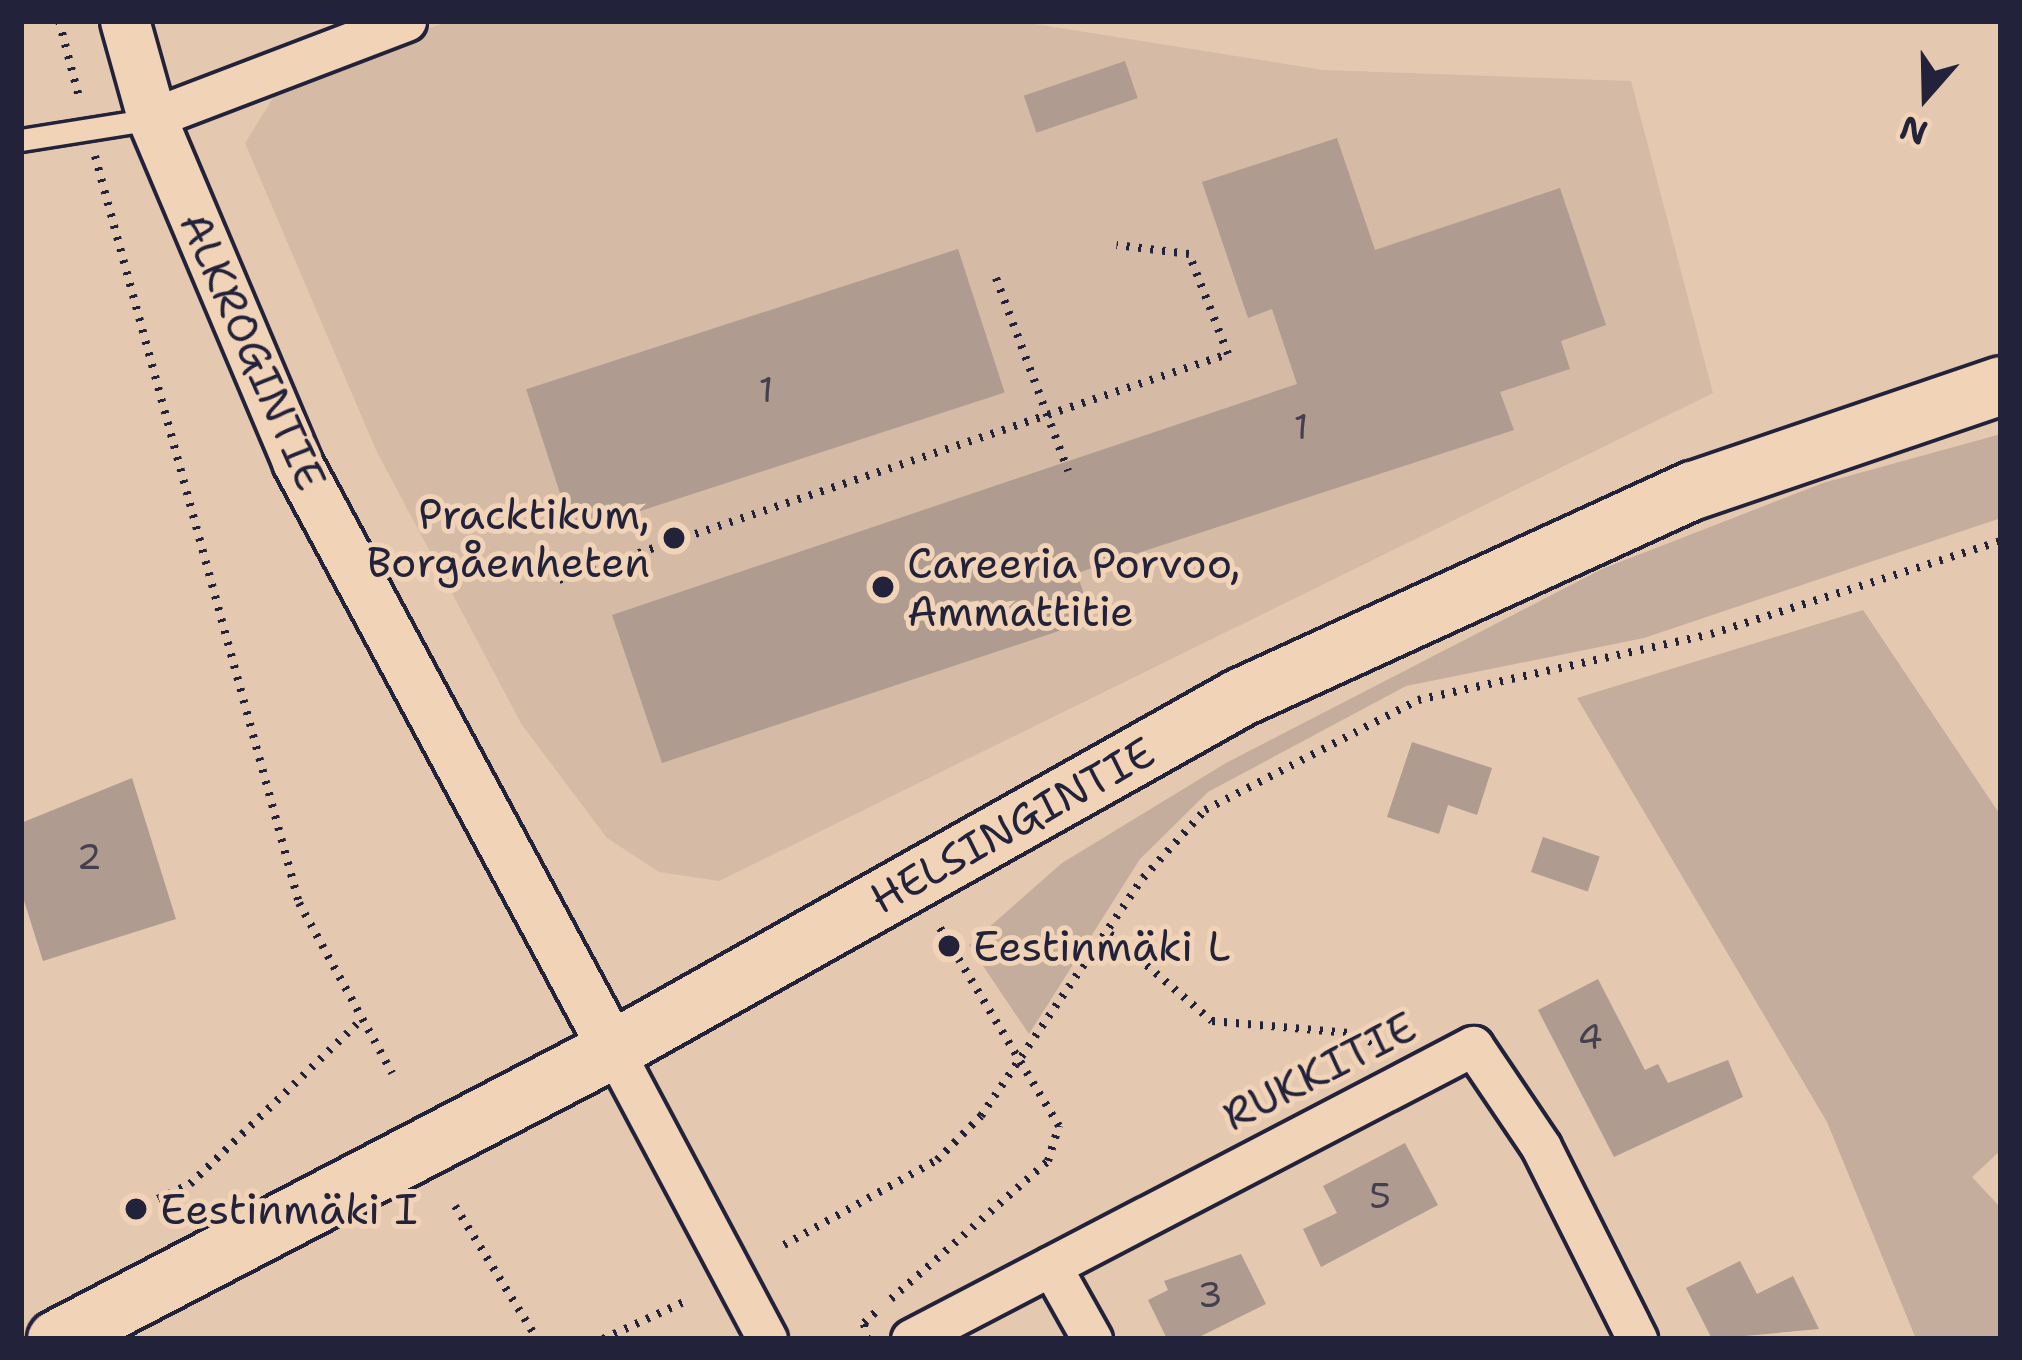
<!DOCTYPE html>
<html>
<head>
<meta charset="utf-8">
<style>
  body { margin:0 }
  #map { position:relative; width:2022px; height:1360px; overflow:hidden; background:#e5c8b0; font-family:"Shantell Sans",sans-serif }
  div>[style] { position:absolute }
  .built>* { inset:0; background:#d5baa6 }
  .green>* { inset:0; background:#c4ad9c }
  .building>* { inset:0; background:#af9b8f; transform-origin:0 0 }
  .path>* { height:8px; margin-top:-4px; transform-origin:0; background:repeating-linear-gradient(90deg,#22223b 0 3px,transparent 0 12px) }
  .roads { filter:drop-shadow(3px 0 #22223b) drop-shadow(-3px 0 #22223b) drop-shadow(0 3px #22223b) drop-shadow(0 -3px #22223b) }
  .service>* { height:21px; margin:-10.5px; padding:0 10.5px; transform-origin:10.5px; border-radius:10.5px; background:#f1d3b7 }
  .minor>* { height:39px; margin:-19.5px; padding:0 19.5px; transform-origin:19.5px; border-radius:19.5px; background:#f1d3b7 }
  .tertiary>* { height:48px; margin:-24px; padding:0 24px; transform-origin:24px; border-radius:24px; background:#f1d3b7 }
  .secondary>* { height:57px; margin:-28.5px; padding:0 28.5px; transform-origin:28.5px; border-radius:28.5px; background:#f1d3b7 }
  .dots>* { width:33px; height:33px; translate:-50% -50%; box-sizing:border-box; border:6px solid #f1d3b7; border-radius:50% }
  span { translate:-50% -50%; white-space:nowrap; text-align:center; line-height:1.15; -webkit-text-stroke:10px #f1d3b7; paint-order:stroke }
  .number-label { font-size:36px; color:#454050 }
  .number-label span { -webkit-text-stroke-width:0 }
  .street-label { font-size:42px; color:#22223b }
  .poi-label { font-size:42px; color:#22223b }
  .right { translate:-100% -50%; text-align:right }
  .left { translate:0 -50%; text-align:left }
  .frame { position:absolute; inset:0; border:24px solid #22223b; pointer-events:none }
  .north { position:absolute; left:1866px; top:36px; width:120px; height:120px; -webkit-text-stroke:9px #f1d3b7; paint-order:stroke; rotate:200deg; font-size:33px; font-weight:700; line-height:48px; text-align:center; color:#22223b }
  .north::after { content:''; display:block; margin:auto; width:42px; height:54px; background:#22223b; clip-path:polygon(50% 0,100% 100%,50% 72%,0 100%) }
</style>
</head>
<body>
<div id="map">
  <div class="built">
    <i style="clip-path:polygon(449px 21px,1016px 21px,1323px 70px,1631px 81px,1713px 393px,719px 881px,659px 872px,607px 838px,522px 725px,376px 450px,245px 143px,283px 82px)"></i>
  </div>
  <div class="green">
    <i style="clip-path:polygon(2001px 434px,2001px 518px,1644px 638px,1406px 686px,1208px 792px,1140px 859px,1029px 1034px,969px 945px,1062px 863px,1226px 763px,1602px 569px,1823px 483px)"></i>
    <i style="clip-path:polygon(1863px 610px,2001px 816px,2001px 1150px,1972px 1177px,2001px 1208px,2001px 1339px,1916px 1339px,1827px 1122px,1577px 698px)"></i>
  </div>
  <div class="building">
    <i style="left:1125px;top:61px;width:39px;height:107px;rotate:71deg"></i>
    <i style="clip-path:polygon(1337px 138px,1375px 250px,1560px 188px,1606px 325px,1561px 341px,1570px 369px,1500px 392px,1514px 430px,1077px 573px,1092px 620px,662px 763px,612px 615px,1297px 384px,1272px 309px,1248px 318px,1202px 182px)"></i>
    <i style="left:958px;top:249px;width:151px;height:454px;rotate:72deg"></i>
    <i style="clip-path:polygon(1412px 742px,1492px 768px,1477px 815px,1448px 805px,1439px 834px,1387px 817px)"></i>
    <i style="clip-path:polygon(132px 778px,176px 919px,43px 961px,21px 891px,21px 823px)"></i>
    <i style="left:1543px;top:837px;width:60px;height:37px;rotate:19deg"></i>
    <i style="clip-path:polygon(1598px 979px,1645px 1070px,1658px 1064px,1668px 1083px,1728px 1060px,1743px 1097px,1614px 1157px,1538px 1010px)"></i>
    <i style="clip-path:polygon(1405px 1143px,1438px 1205px,1321px 1267px,1303px 1229px,1337px 1213px,1323px 1186px)"></i>
    <i style="clip-path:polygon(1241px 1254px,1266px 1304px,1195px 1339px,1167px 1339px,1148px 1300px,1168px 1290px,1164px 1281px)"></i>
    <i style="clip-path:polygon(1740px 1261px,1757px 1294px,1793px 1276px,1819px 1329px,1712px 1339px,1686px 1288px)"></i>
  </div>
  <div class="path">
    <i style="left:59px;top:21px;width:83px;rotate:75.3deg"></i>
    <i style="left:95px;top:156px;width:774px;rotate:74.73deg"></i>
    <i style="left:299px;top:903px;width:194px;rotate:61.3deg"></i>
    <i style="left:996px;top:278px;width:206px;rotate:69.5deg"></i>
    <i style="left:559px;top:580px;width:706px;rotate:-18.67deg"></i>
    <i style="left:1228px;top:354px;width:107px;rotate:-111.3deg"></i>
    <i style="left:1189px;top:254px;width:73px;rotate:-172.9deg"></i>
    <i style="left:1110px;top:934px;width:134px;rotate:40.5deg"></i>
    <i style="left:1212px;top:1021px;width:149px;rotate:5deg"></i>
    <i style="left:1360px;top:1034px;width:26px;rotate:36deg"></i>
    <i style="left:455px;top:1206px;width:156px;rotate:58.3deg"></i>
    <i style="left:136px;top:1209px;width:60px;rotate:-24.8deg"></i>
    <i style="left:190px;top:1184px;width:240px;rotate:-43.8deg"></i>
    <i style="left:784px;top:1245px;width:175px;rotate:-29.1deg"></i>
    <i style="left:937px;top:1160px;width:62px;rotate:-45deg"></i>
    <i style="left:981px;top:1116px;width:288px;rotate:-55.8deg"></i>
    <i style="left:1143px;top:878px;width:92px;rotate:-47.6deg"></i>
    <i style="left:1205px;top:810px;width:240px;rotate:-27.3deg"></i>
    <i style="left:1418px;top:700px;width:300px;rotate:-12.7deg"></i>
    <i style="left:1711px;top:634px;width:305px;rotate:-17.8deg"></i>
    <i style="left:891px;top:1299px;width:209px;rotate:-41.3deg"></i>
    <i style="left:1048px;top:1161px;width:37px;rotate:-73deg"></i>
    <i style="left:1059px;top:1126px;width:237px;rotate:-121deg"></i>
    <i style="left:603px;top:1339px;width:89px;rotate:-24.6deg"></i>
    <i style="left:867px;top:1339px;width:16px;rotate:-101deg"></i>
    <i style="left:864px;top:1323px;width:21px;rotate:-43deg"></i>
  </div>
  <div class="roads">
    <div class="service">
      <i style="left:21px;top:140px;width:133px;rotate:-9.1deg"></i>
    </div>
    <div class="minor">
      <i style="left:152px;top:118px;width:272px;rotate:-20.9deg"></i>
      <i style="left:613px;top:1049px;width:328px;rotate:62deg"></i>
      <i style="left:1051px;top:1266px;width:84px;rotate:60.7deg"></i>
      <i style="left:911px;top:1339px;width:634px;rotate:-27.54deg"></i>
      <i style="left:1473px;top:1046px;width:122px;rotate:56deg"></i>
      <i style="left:1541px;top:1147px;width:215px;rotate:63.4deg"></i>
    </div>
    <div class="tertiary">
      <i style="left:125px;top:21px;width:101px;rotate:74.4deg"></i>
      <i style="left:152px;top:118px;width:373px;rotate:67.1deg"></i>
      <i style="left:297px;top:462px;width:667px;rotate:61.71deg"></i>
    </div>
    <div class="secondary">
      <i style="left:56px;top:1339px;width:628px;rotate:-27.5deg"></i>
      <i style="left:613px;top:1049px;width:719px;rotate:-29.31deg"></i>
      <i style="left:1240px;top:697px;width:498px;rotate:-24.6deg"></i>
      <i style="left:1693px;top:490px;width:325px;rotate:-18.8deg"></i>
    </div>
  </div>
  <div class="dots">
    <i style="left:674px;top:538px;background:#22223b"></i>
    <i style="left:883px;top:587px;background:#22223b"></i>
    <i style="left:949px;top:946px;background:#22223b"></i>
    <i style="left:136px;top:1209px;background:#22223b"></i>
  </div>
  <div class="number-label">
    <span style="left:766px;top:390px">1</span>
    <span style="left:1301px;top:427px">1</span>
    <span style="left:89px;top:857px">2</span>
    <span style="left:1590px;top:1037px">4</span>
    <span style="left:1380px;top:1196px">5</span>
    <span style="left:1210px;top:1295px">3</span>
  </div>
  <div class="street-label">
    <span style="left:253px;top:351px;rotate:66deg">ALKROGINTIE</span>
    <span style="left:1012px;top:825px;rotate:-29deg">HELSINGINTIE</span>
    <span style="left:1319px;top:1071px;rotate:-27deg">RUKKITIE</span>
  </div>
  <div class="poi-label">
    <span class="right" style="left:650px;top:538px">Pracktikum,<br>Borgåenheten</span>
    <span class="left" style="left:907px;top:587px">Careeria Porvoo,<br>Ammattitie</span>
    <span class="left" style="left:973px;top:946px">Eestinmäki L</span>
    <span class="left" style="left:160px;top:1209px">Eestinmäki I</span>
  </div>
  <div class="frame"></div>
  <div class="north">N</div>
</div>
</body>
</html>
